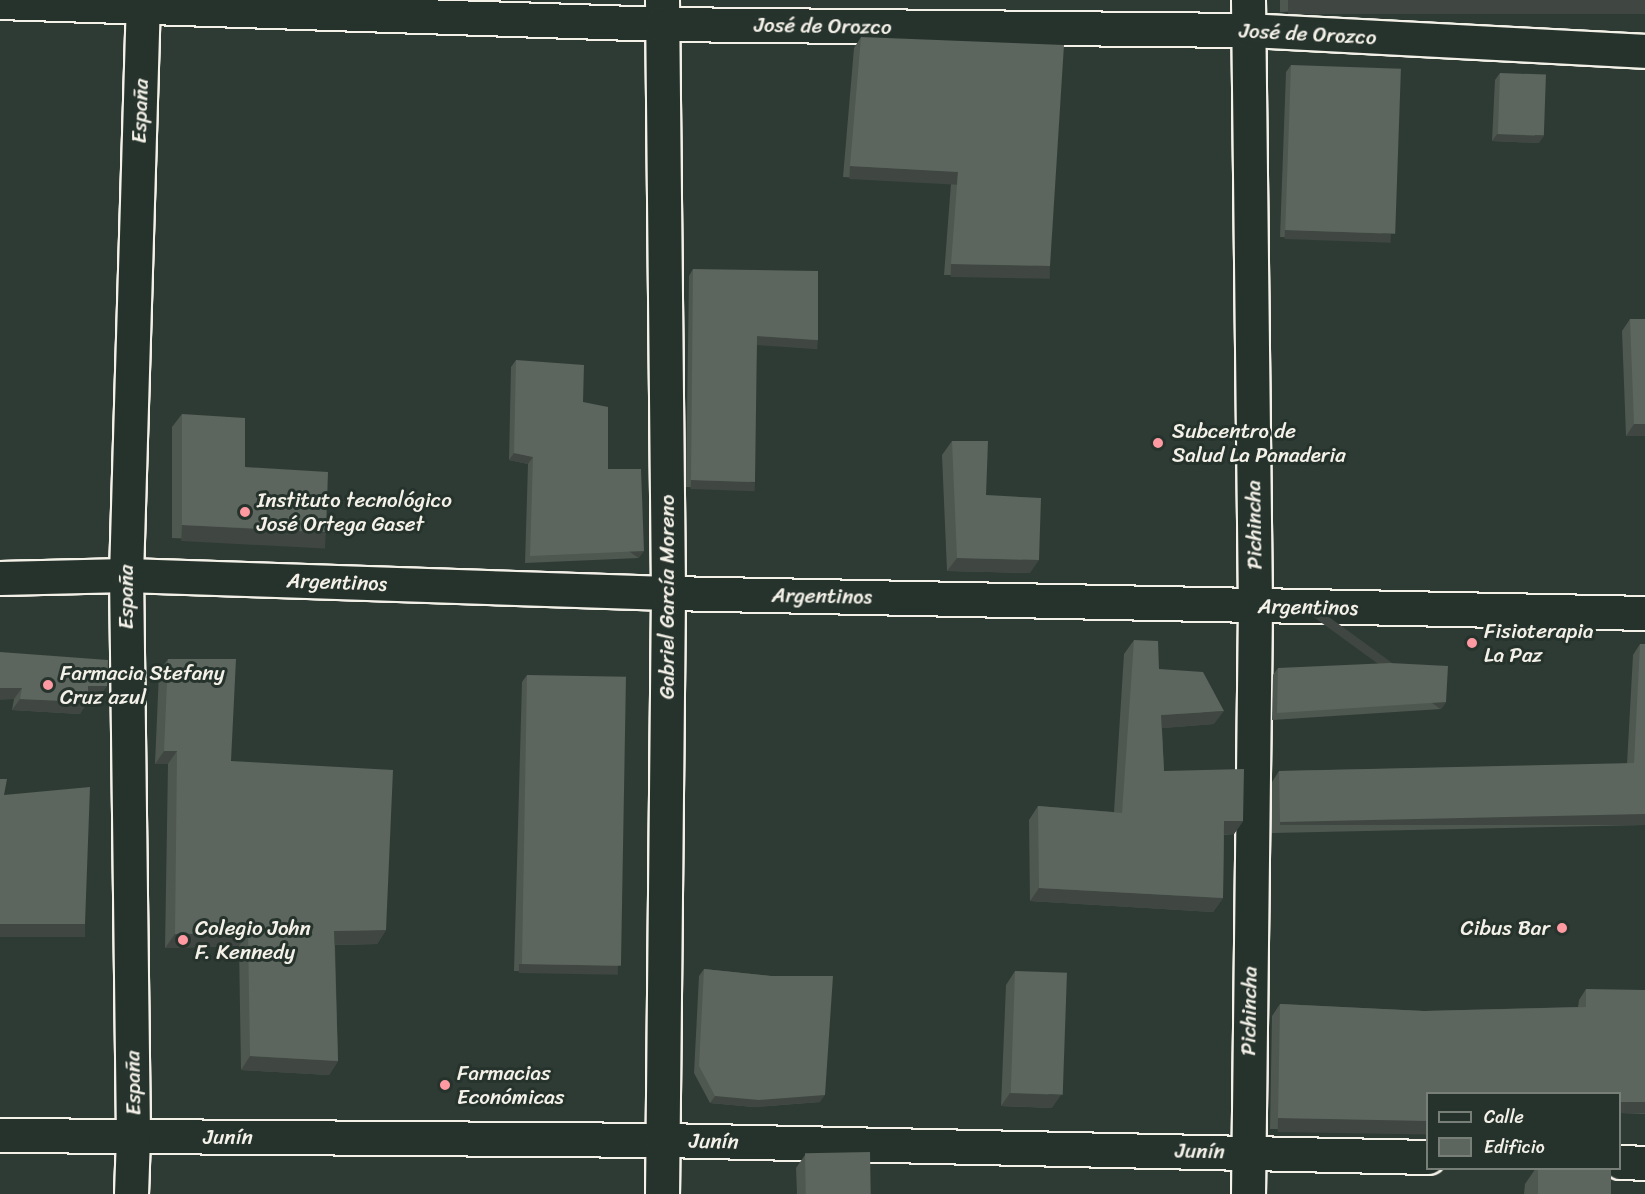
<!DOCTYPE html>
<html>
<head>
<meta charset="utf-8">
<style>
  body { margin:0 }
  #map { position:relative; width:1645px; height:1194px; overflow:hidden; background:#2e3b34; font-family:Sriracha,sans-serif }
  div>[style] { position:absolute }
  .roads { filter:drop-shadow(2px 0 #f4f1e8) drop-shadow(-2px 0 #f4f1e8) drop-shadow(0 2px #f4f1e8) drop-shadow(0 -2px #f4f1e8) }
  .street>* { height:33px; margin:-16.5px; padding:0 16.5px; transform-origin:16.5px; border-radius:16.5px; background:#26332d }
  .wall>* { inset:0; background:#4f5751 }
  .shaded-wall>* { inset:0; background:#404742; transform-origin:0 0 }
  .building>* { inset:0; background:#5c655e; transform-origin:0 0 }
  .dots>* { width:16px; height:16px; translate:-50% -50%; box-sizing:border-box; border:3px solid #26332d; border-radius:50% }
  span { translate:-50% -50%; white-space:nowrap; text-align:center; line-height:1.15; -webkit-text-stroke:6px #26332d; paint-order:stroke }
  .street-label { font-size:21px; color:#f4f1e8 }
  .poi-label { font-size:21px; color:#f4f1e8 }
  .left { translate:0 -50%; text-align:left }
  .right { translate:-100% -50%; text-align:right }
  .legend { position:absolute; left:1426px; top:1092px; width:195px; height:78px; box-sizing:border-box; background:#26332d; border:2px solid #787f78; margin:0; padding:8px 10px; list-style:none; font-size:18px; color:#f4f1e8 }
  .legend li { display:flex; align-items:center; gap:12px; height:30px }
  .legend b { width:30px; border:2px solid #787f78 }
</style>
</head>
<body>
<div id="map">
  <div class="roads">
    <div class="street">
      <i style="left:662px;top:0;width:593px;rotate:89.42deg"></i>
      <i style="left:668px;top:593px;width:601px;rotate:90.57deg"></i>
      <i style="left:1248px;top:0;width:606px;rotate:89.34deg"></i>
      <i style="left:1255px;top:606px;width:588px;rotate:90.68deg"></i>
      <i style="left:0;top:2px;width:662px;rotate:1.9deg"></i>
      <i style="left:662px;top:24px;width:586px;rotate:0.59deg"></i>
      <i style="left:1248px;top:30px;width:398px;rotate:3deg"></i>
      <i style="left:0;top:578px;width:126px;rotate:-1.4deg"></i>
      <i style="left:126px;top:575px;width:542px;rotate:1.9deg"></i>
      <i style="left:668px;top:593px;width:977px;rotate:1.17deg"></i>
      <i style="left:0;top:1135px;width:662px;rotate:0.43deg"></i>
      <i style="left:662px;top:1140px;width:766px;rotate:1.27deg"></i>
      <i style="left:1620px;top:1162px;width:25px;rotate:2deg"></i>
      <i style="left:131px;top:1194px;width:58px;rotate:-88deg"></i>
      <i style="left:133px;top:1136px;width:561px;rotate:-90.71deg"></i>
      <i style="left:126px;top:575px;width:575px;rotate:-88.31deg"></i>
    </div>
  </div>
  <div class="wall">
    <i style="clip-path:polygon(1280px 0,1645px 0,1280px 12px)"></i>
    <i style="clip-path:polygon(861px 37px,1042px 277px,944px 275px,951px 183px,843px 177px,854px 48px)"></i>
    <i style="clip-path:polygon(1291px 65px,1386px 241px,1280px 237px,1286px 72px)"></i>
    <i style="clip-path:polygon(1500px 73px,1539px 143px,1492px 141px,1495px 80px)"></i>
    <i style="clip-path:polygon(693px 269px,818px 340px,813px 347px,757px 343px,750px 489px,686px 487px,689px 276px)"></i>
    <i style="clip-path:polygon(1630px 319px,1645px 319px,1645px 436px,1626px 436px,1622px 331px)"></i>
    <i style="clip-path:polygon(516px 360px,583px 402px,608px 469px,639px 558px,525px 563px,528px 464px,509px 460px,511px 367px)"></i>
    <i style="clip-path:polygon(182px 414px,245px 467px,316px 545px,172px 538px,172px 427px)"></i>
    <i style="clip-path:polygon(952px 441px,986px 495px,1030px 573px,947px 571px,942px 455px)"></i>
    <i style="clip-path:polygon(1134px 640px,1159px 669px,1214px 724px,1162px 728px,1164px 771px,1243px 821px,1234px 834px,1224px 835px,1223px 898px,1213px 912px,1030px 901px,1029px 820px,1038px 806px,1114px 812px,1124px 654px)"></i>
    <i style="clip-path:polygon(1640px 644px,1645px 825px,1272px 833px,1272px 782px,1279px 771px,1627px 764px,1633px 655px)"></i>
    <i style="clip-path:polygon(0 652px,99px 698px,88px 698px,80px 714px,12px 710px,14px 699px)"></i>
    <i style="clip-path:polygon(168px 659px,231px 761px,386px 930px,377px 944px,335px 945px,338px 1061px,329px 1075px,241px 1070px,239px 946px,165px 948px,168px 764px,155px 764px,159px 672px)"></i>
    <i style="clip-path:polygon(1278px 668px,1446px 702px,1441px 709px,1272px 720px,1273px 675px)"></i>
    <i style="clip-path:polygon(527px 675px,618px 966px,613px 973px,514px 971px,522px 682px)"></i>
    <i style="clip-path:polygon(704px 969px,771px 976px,820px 1102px,754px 1107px,710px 1103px,694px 1073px,699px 976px)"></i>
    <i style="clip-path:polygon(1015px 971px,1052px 1108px,1001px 1106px,1006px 985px)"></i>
    <i style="clip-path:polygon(1586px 989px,1645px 1114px,1620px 1113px,1620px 1094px,1414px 1132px,1270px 1129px,1272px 1016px,1280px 1004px,1424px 1011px,1578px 1007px,1579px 1000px)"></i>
    <i style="clip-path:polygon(805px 1155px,871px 1194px,797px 1194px,796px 1168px)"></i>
    <i style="clip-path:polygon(1536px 1168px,1611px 1168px,1610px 1194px,1524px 1194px,1525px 1184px)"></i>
  </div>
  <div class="shaded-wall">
    <i style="left:1288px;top:0;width:357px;height:14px"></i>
    <i style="clip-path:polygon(1497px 134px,1544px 136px,1539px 143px,1492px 141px)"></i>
    <i style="left:850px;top:166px;width:108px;height:13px;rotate:3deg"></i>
    <i style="left:1285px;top:230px;width:106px;height:9px;rotate:2deg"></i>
    <i style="left:951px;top:264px;width:99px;height:13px;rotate:1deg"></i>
    <i style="left:757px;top:336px;width:61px;height:9px;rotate:4deg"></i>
    <i style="clip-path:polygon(1634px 424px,1645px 424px,1645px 436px,1626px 436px)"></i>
    <i style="clip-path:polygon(514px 453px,533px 457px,528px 464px,509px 460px)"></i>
    <i style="left:691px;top:480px;width:64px;height:9px;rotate:2deg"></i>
    <i style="left:182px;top:525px;width:144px;height:16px;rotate:3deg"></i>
    <i style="left:644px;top:551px;width:9px;height:114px;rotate:126deg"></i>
    <i style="clip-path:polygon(957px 558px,1039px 560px,1030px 573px,947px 571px)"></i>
    <i style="clip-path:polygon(88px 686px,107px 686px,99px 698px,80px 698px)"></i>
    <i style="clip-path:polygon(0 688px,22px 688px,14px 699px,0 700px)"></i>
    <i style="clip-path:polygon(20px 699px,88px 702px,80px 714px,12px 710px)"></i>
    <i style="left:1446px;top:702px;width:9px;height:169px;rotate:126deg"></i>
    <i style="clip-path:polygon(1224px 711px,1214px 724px,1152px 729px,1161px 715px)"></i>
    <i style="clip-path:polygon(164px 751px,177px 751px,168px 764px,155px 764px)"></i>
    <i style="left:1645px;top:814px;width:11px;height:365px;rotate:90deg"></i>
    <i style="clip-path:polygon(1224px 821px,1243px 821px,1234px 834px,1214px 835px)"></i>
    <i style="clip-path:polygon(1039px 888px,1223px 898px,1213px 912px,1030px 901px)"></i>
    <i style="left:0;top:924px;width:85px;height:13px"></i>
    <i style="clip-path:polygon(386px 930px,377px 944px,325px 945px,334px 931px)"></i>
    <i style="clip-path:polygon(248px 933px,239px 946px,165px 948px,175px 934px)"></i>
    <i style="left:519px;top:964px;width:99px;height:9px;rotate:1deg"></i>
    <i style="clip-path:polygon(250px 1056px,338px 1061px,329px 1075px,241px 1070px)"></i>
    <i style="clip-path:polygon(1010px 1093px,1061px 1095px,1052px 1108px,1001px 1106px)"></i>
    <i style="clip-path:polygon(825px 1095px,820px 1102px,754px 1107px,710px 1103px,715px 1096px)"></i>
    <i style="left:1620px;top:1102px;width:25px;height:11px"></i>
    <i style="left:1278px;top:1118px;width:150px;height:14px;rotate:1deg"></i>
  </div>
  <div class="building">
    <i style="clip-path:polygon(861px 37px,1064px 45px,1050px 266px,951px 264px,958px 172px,850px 166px)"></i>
    <i style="left:1291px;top:65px;width:110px;height:165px;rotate:2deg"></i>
    <i style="left:1500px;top:73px;width:46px;height:61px;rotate:2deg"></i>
    <i style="clip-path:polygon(693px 269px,818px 271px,818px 340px,757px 336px,755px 482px,691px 480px)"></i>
    <i style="clip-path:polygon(1630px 319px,1645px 319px,1645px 424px,1634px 424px)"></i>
    <i style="clip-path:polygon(516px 360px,584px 365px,583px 402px,608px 407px,608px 469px,641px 469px,644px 551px,530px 556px,533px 457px,514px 453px)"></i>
    <i style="clip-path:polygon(182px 414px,245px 418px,245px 467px,328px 472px,326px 532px,182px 525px)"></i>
    <i style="clip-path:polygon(952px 441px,988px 441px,986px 495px,1041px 498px,1039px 560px,957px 558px)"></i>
    <i style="clip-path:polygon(1134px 640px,1158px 641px,1159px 669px,1203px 672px,1224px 711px,1161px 715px,1164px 771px,1244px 769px,1243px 821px,1224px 821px,1223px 898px,1039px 888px,1038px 806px,1122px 813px)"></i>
    <i style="clip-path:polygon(1640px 644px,1645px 644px,1645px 814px,1280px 822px,1279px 771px,1634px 763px)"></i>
    <i style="clip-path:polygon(0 652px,108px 660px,107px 686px,88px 686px,88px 702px,20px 699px,22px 688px,0 688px)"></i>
    <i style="clip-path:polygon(168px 659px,236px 659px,231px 761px,393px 770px,386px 930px,334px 931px,338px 1061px,250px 1056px,248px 933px,175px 934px,177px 751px,164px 751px)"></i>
    <i style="clip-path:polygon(1390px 663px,1448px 666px,1446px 702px,1277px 713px,1278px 668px)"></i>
    <i style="left:527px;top:675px;width:99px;height:289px;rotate:1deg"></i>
    <i style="clip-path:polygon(0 779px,7px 779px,4px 795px,90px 787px,85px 924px,0 924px)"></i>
    <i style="clip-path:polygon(704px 969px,771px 976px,833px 976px,825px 1095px,759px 1100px,715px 1096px,699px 1066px)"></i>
    <i style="left:1015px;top:971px;width:52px;height:122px;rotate:2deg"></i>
    <i style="clip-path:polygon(1586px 989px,1645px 990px,1645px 1102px,1620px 1102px,1620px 1094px,1428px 1094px,1428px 1121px,1278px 1118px,1280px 1004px,1424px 1011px,1586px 1007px)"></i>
    <i style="left:870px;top:1152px;width:42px;height:65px;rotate:89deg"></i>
    <i style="left:1538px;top:1168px;width:73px;height:26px"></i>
  </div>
  <div class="dots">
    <i style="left:1158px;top:443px;background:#ff9aa2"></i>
    <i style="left:245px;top:512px;background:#ff9aa2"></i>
    <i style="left:1472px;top:643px;background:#ff9aa2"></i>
    <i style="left:48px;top:685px;background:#ff9aa2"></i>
    <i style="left:1562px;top:928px;background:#ff9aa2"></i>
    <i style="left:183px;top:940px;background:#ff9aa2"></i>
    <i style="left:445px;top:1085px;background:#ff9aa2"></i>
  </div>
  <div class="street-label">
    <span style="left:823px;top:26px;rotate:1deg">José de Orozco</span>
    <span style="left:1308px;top:34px;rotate:3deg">José de Orozco</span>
    <span style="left:140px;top:111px;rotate:-88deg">España</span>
    <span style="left:1254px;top:525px;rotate:-91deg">Pichincha</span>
    <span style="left:337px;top:582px;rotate:2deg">Argentinos</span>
    <span style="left:822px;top:596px;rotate:1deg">Argentinos</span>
    <span style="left:126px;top:597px;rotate:-90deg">España</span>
    <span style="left:667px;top:597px;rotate:-90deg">Gabriel García Moreno</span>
    <span style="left:1308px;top:607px;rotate:1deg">Argentinos</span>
    <span style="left:1249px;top:1011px;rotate:-89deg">Pichincha</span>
    <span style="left:133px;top:1083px;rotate:-91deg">España</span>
    <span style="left:228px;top:1137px">Junín</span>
    <span style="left:714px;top:1141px;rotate:1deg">Junín</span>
    <span style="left:1200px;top:1151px;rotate:1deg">Junín</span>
  </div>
  <div class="poi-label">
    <span class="left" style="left:1172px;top:443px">Subcentro de<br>Salud La Panaderia</span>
    <span class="left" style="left:257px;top:512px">Instituto tecnológico<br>José Ortega Gaset</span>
    <span class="left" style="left:1484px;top:643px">Fisioterapia<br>La Paz</span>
    <span class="left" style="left:60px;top:685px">Farmacia Stefany<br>Cruz azul</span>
    <span class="left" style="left:195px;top:940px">Colegio John<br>F. Kennedy</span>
    <span class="right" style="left:1550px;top:928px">Cibus Bar</span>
    <span class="left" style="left:457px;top:1085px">Farmacias<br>Económicas</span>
  </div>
  <ul class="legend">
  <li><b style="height:8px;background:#26332d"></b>Calle</li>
  <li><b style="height:16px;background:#5c655e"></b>Edificio</li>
  </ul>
</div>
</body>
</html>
